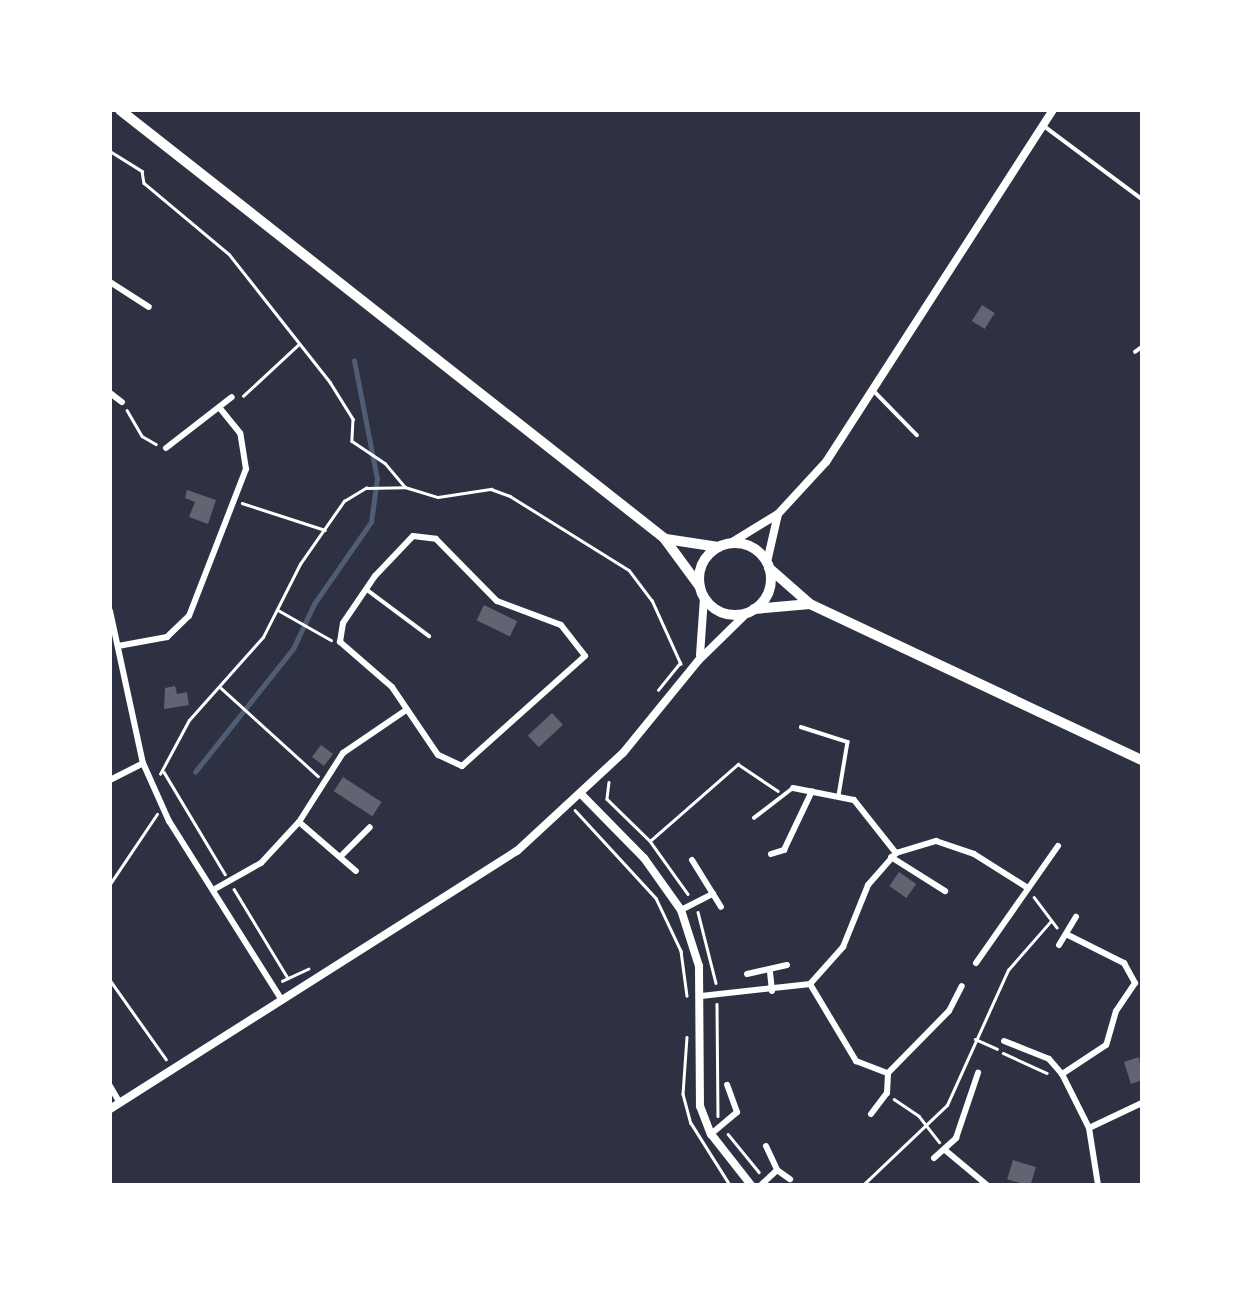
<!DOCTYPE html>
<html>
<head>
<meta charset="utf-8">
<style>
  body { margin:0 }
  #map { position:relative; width:1252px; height:1295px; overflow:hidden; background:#2d3142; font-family:"Nunito Sans",sans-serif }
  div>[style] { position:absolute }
  .stream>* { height:4.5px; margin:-2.25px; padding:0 2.25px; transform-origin:2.25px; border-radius:2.25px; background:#4f5d75 }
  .building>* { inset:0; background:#626471; transform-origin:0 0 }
  .path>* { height:2.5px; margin:-1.25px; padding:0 1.25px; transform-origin:1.25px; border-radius:1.25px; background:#fff }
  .service>* { height:3.5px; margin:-1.75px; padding:0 1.75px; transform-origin:1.75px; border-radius:1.75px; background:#fff }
  .minor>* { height:6px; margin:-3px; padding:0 3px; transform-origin:3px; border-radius:3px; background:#fff }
  .tertiary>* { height:8px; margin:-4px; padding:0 4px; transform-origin:4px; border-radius:4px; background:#fff }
  .primary>* { height:10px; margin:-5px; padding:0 5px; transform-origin:5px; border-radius:5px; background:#fff }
  .primary>.ring { margin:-5px; padding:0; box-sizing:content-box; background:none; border:10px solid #fff; border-radius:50% }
  span { translate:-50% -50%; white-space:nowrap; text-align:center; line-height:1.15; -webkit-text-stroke:5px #fff; paint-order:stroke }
  .frame { position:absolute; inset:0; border:112px solid #fff; pointer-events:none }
</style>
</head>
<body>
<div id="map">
  <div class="stream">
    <i style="left:195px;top:772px;width:157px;rotate:-51.5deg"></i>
    <i style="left:293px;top:649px;width:50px;rotate:-65deg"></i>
    <i style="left:314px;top:604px;width:100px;rotate:-55.2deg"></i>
    <i style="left:371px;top:522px;width:43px;rotate:-82.1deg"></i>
    <i style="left:377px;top:479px;width:120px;rotate:-101deg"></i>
  </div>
  <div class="building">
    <i style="left:982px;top:305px;width:15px;height:19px;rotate:32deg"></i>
    <i style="clip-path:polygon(187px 490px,216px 500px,208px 524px,189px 517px,195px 502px,185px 498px)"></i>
    <i style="left:484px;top:605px;width:37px;height:17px;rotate:26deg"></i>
    <i style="clip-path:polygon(175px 686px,177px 694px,187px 692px,189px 705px,164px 709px,165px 688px)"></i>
    <i style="left:552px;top:713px;width:16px;height:33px;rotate:47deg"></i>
    <i style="left:321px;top:745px;width:15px;height:15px;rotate:37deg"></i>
    <i style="left:343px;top:777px;width:46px;height:17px;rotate:33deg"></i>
    <i style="left:899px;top:872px;width:21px;height:17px;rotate:35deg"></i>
    <i style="clip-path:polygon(1139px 1057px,1142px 1080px,1131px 1084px,1124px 1062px)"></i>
    <i style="left:1013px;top:1160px;width:24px;height:20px;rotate:17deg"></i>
  </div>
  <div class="path">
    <i style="left:110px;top:151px;width:38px;rotate:32deg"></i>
    <i style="left:142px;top:171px;width:12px;rotate:81deg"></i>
    <i style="left:144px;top:183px;width:111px;rotate:39.9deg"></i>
    <i style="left:229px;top:254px;width:163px;rotate:51.7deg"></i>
    <i style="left:330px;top:382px;width:44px;rotate:58.1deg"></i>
    <i style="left:353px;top:419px;width:22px;rotate:93deg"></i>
    <i style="left:352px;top:441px;width:40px;rotate:34deg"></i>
    <i style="left:385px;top:463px;width:31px;rotate:50deg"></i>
    <i style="left:243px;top:396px;width:76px;rotate:-42.9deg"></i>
    <i style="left:127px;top:410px;width:30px;rotate:60deg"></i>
    <i style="left:142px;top:436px;width:16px;rotate:30deg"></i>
    <i style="left:242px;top:503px;width:87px;rotate:18deg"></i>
    <i style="left:278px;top:610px;width:61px;rotate:29.5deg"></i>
    <i style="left:221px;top:688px;width:131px;rotate:42.2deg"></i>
    <i style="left:658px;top:690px;width:35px;rotate:-51deg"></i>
    <i style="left:164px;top:772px;width:119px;rotate:59.1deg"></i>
    <i style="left:160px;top:774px;width:61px;rotate:-61.8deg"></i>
    <i style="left:189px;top:720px;width:111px;rotate:-48.3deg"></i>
    <i style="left:263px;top:637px;width:82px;rotate:-63.1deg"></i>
    <i style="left:300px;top:564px;width:77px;rotate:-55.1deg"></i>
    <i style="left:344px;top:501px;width:26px;rotate:-31deg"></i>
    <i style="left:366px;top:488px;width:39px;rotate:-1deg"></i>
    <i style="left:405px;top:487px;width:34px;rotate:17deg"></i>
    <i style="left:438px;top:497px;width:54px;rotate:-8.6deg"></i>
    <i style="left:491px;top:489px;width:20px;rotate:20deg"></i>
    <i style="left:510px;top:496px;width:140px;rotate:31.9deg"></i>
    <i style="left:629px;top:570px;width:38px;rotate:53deg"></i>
    <i style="left:652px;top:600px;width:70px;rotate:65.6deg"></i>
    <i style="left:609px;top:782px;width:17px;rotate:97deg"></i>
    <i style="left:607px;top:799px;width:60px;rotate:44.3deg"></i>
    <i style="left:650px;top:841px;width:65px;rotate:54.4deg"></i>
    <i style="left:575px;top:810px;width:120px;rotate:47.4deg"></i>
    <i style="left:656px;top:898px;width:59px;rotate:64.7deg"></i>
    <i style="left:681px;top:951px;width:45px;rotate:82.4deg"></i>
    <i style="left:650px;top:841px;width:117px;rotate:-41.2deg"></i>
    <i style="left:738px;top:764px;width:48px;rotate:34deg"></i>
    <i style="left:110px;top:884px;width:84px;rotate:-56.1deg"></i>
    <i style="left:234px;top:889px;width:104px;rotate:58.8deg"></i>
    <i style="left:1034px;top:897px;width:38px;rotate:53deg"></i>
    <i style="left:698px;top:912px;width:73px;rotate:75.8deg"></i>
    <i style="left:110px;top:980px;width:97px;rotate:54.7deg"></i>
    <i style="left:282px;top:981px;width:29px;rotate:-25deg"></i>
    <i style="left:717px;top:1004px;width:112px;rotate:89.5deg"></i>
    <i style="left:687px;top:1037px;width:57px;rotate:94deg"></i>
    <i style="left:683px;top:1094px;width:30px;rotate:75deg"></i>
    <i style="left:691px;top:1123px;width:73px;rotate:57.8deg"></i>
    <i style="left:975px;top:1039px;width:24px;rotate:24deg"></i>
    <i style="left:1003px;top:1053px;width:48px;rotate:24.4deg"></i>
    <i style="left:894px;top:1099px;width:30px;rotate:34deg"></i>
    <i style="left:919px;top:1116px;width:33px;rotate:52deg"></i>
    <i style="left:728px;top:1134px;width:49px;rotate:50.8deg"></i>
    <i style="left:863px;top:1185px;width:116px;rotate:-43.6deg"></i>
    <i style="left:947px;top:1105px;width:148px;rotate:-65.7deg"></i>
    <i style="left:1008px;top:970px;width:64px;rotate:-48.8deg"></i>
  </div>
  <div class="service">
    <i style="left:1044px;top:126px;width:122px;rotate:36.7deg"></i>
    <i style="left:1135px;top:352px;width:9px;rotate:-36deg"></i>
    <i style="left:873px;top:390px;width:63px;rotate:45.6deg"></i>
    <i style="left:366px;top:589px;width:79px;rotate:36.7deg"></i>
    <i style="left:801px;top:727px;width:49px;rotate:17.7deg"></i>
    <i style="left:848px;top:742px;width:55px;rotate:99.5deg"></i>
    <i style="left:754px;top:818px;width:49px;rotate:-37.6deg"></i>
  </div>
  <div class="minor">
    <i style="left:110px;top:282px;width:46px;rotate:32.7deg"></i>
    <i style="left:110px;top:393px;width:15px;rotate:37deg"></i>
    <i style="left:166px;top:448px;width:83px;rotate:-37.7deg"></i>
    <i style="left:413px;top:536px;width:23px;rotate:7deg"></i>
    <i style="left:436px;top:539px;width:87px;rotate:45.5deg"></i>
    <i style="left:497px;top:601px;width:68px;rotate:20.6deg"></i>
    <i style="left:561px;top:625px;width:39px;rotate:52deg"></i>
    <i style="left:585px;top:656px;width:165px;rotate:138.2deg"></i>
    <i style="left:462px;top:766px;width:26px;rotate:-155deg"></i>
    <i style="left:438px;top:755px;width:82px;rotate:-124.1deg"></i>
    <i style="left:392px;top:687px;width:69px;rotate:-139.1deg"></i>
    <i style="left:340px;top:642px;width:19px;rotate:-81deg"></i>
    <i style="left:343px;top:623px;width:57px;rotate:-55.8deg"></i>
    <i style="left:375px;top:576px;width:55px;rotate:-46.5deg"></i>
    <i style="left:110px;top:611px;width:156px;rotate:77.8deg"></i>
    <i style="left:143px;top:763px;width:64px;rotate:65.9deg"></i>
    <i style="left:169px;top:821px;width:210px;rotate:57.8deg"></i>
    <i style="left:118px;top:646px;width:50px;rotate:-10.4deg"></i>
    <i style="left:167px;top:637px;width:30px;rotate:-44deg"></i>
    <i style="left:189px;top:616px;width:158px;rotate:-68.8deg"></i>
    <i style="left:246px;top:469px;width:36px;rotate:-99deg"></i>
    <i style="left:240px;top:433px;width:33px;rotate:-129deg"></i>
    <i style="left:110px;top:780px;width:37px;rotate:-27deg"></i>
    <i style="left:793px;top:788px;width:62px;rotate:11.1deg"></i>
    <i style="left:854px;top:800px;width:68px;rotate:51.6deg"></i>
    <i style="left:299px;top:822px;width:75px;rotate:40.7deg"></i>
    <i style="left:771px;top:854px;width:14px;rotate:-17deg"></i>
    <i style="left:784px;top:850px;width:65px;rotate:-64.6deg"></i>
    <i style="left:340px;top:857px;width:42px;rotate:-45deg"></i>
    <i style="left:891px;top:857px;width:64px;rotate:32.2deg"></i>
    <i style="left:692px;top:860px;width:55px;rotate:58.3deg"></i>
    <i style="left:213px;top:890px;width:55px;rotate:-29.4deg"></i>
    <i style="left:261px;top:863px;width:56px;rotate:-47.2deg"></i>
    <i style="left:299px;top:822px;width:82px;rotate:-57.5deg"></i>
    <i style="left:343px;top:753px;width:76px;rotate:-34.3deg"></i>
    <i style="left:681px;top:910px;width:36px;rotate:-27deg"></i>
    <i style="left:1068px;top:935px;width:63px;rotate:26.6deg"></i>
    <i style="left:1124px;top:963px;width:23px;rotate:61deg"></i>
    <i style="left:1135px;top:983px;width:34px;rotate:124deg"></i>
    <i style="left:1116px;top:1011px;width:35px;rotate:106deg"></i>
    <i style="left:1106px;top:1045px;width:53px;rotate:146.6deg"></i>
    <i style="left:1062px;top:1074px;width:60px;rotate:63.4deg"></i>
    <i style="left:1089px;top:1128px;width:58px;rotate:81deg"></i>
    <i style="left:1059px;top:945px;width:33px;rotate:-59deg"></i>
    <i style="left:976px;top:963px;width:143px;rotate:-55deg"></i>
    <i style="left:770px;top:972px;width:19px;rotate:84deg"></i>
    <i style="left:747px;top:974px;width:41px;rotate:-12.7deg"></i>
    <i style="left:810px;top:984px;width:50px;rotate:-48.3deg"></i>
    <i style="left:843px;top:947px;width:67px;rotate:-68deg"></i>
    <i style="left:868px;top:885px;width:43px;rotate:-48.8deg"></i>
    <i style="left:896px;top:853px;width:42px;rotate:-16.7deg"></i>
    <i style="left:936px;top:841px;width:40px;rotate:18.9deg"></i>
    <i style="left:974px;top:854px;width:64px;rotate:32.2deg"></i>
    <i style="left:701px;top:996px;width:110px;rotate:-6.3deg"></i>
    <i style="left:810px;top:984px;width:90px;rotate:59.1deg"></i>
    <i style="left:856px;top:1061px;width:34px;rotate:21deg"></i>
    <i style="left:1004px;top:1041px;width:48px;rotate:21.8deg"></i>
    <i style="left:1049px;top:1059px;width:20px;rotate:49deg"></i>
    <i style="left:110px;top:1086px;width:20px;rotate:60deg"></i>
    <i style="left:871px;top:1114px;width:26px;rotate:-53deg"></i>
    <i style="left:887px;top:1093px;width:20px;rotate:-87deg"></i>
    <i style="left:888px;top:1073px;width:87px;rotate:-45.5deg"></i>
    <i style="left:949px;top:1011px;width:28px;rotate:-63deg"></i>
    <i style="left:1089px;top:1128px;width:59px;rotate:-25.3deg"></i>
    <i style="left:711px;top:1134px;width:34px;rotate:-40deg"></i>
    <i style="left:737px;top:1112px;width:29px;rotate:-110deg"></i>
    <i style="left:766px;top:1146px;width:26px;rotate:65deg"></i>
    <i style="left:777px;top:1170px;width:16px;rotate:35deg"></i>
    <i style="left:945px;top:1150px;width:55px;rotate:39.8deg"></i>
    <i style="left:934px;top:1158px;width:30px;rotate:-42deg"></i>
    <i style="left:956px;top:1138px;width:69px;rotate:-71.3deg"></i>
    <i style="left:761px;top:1185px;width:22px;rotate:-43deg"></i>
  </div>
  <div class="tertiary">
    <i style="left:729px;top:544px;width:57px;rotate:-31.5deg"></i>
    <i style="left:778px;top:514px;width:71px;rotate:-47.3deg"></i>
    <i style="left:826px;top:462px;width:419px;rotate:-57.2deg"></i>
    <i style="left:767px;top:562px;width:49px;rotate:-77.1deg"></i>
    <i style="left:700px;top:655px;width:57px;rotate:-86deg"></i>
    <i style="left:581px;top:794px;width:90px;rotate:45.5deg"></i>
    <i style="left:644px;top:858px;width:64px;rotate:54.6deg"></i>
    <i style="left:681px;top:910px;width:59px;rotate:72.2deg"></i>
    <i style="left:699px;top:966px;width:140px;rotate:89.6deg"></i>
    <i style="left:700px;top:1106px;width:30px;rotate:69deg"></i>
    <i style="left:711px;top:1134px;width:65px;rotate:51.9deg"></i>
    <i style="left:110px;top:1109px;width:482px;rotate:-32.4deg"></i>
    <i style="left:517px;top:851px;width:144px;rotate:-42.8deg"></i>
    <i style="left:623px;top:753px;width:119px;rotate:-50.8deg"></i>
    <i style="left:698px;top:661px;width:69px;rotate:-44.4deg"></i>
  </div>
  <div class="primary">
    <i style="left:120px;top:110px;width:692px;rotate:38.19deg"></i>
    <i style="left:664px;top:538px;width:61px;rotate:53.7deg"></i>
    <i style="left:666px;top:539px;width:53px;rotate:8.7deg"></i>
    <i class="ring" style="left:699px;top:543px;width:62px;height:62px"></i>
    <i style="left:769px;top:568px;width:55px;rotate:41.3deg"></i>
    <i style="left:810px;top:604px;width:367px;rotate:25.2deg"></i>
    <i style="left:754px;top:609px;width:56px;rotate:-5.1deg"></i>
  </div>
  <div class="frame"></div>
</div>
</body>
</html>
